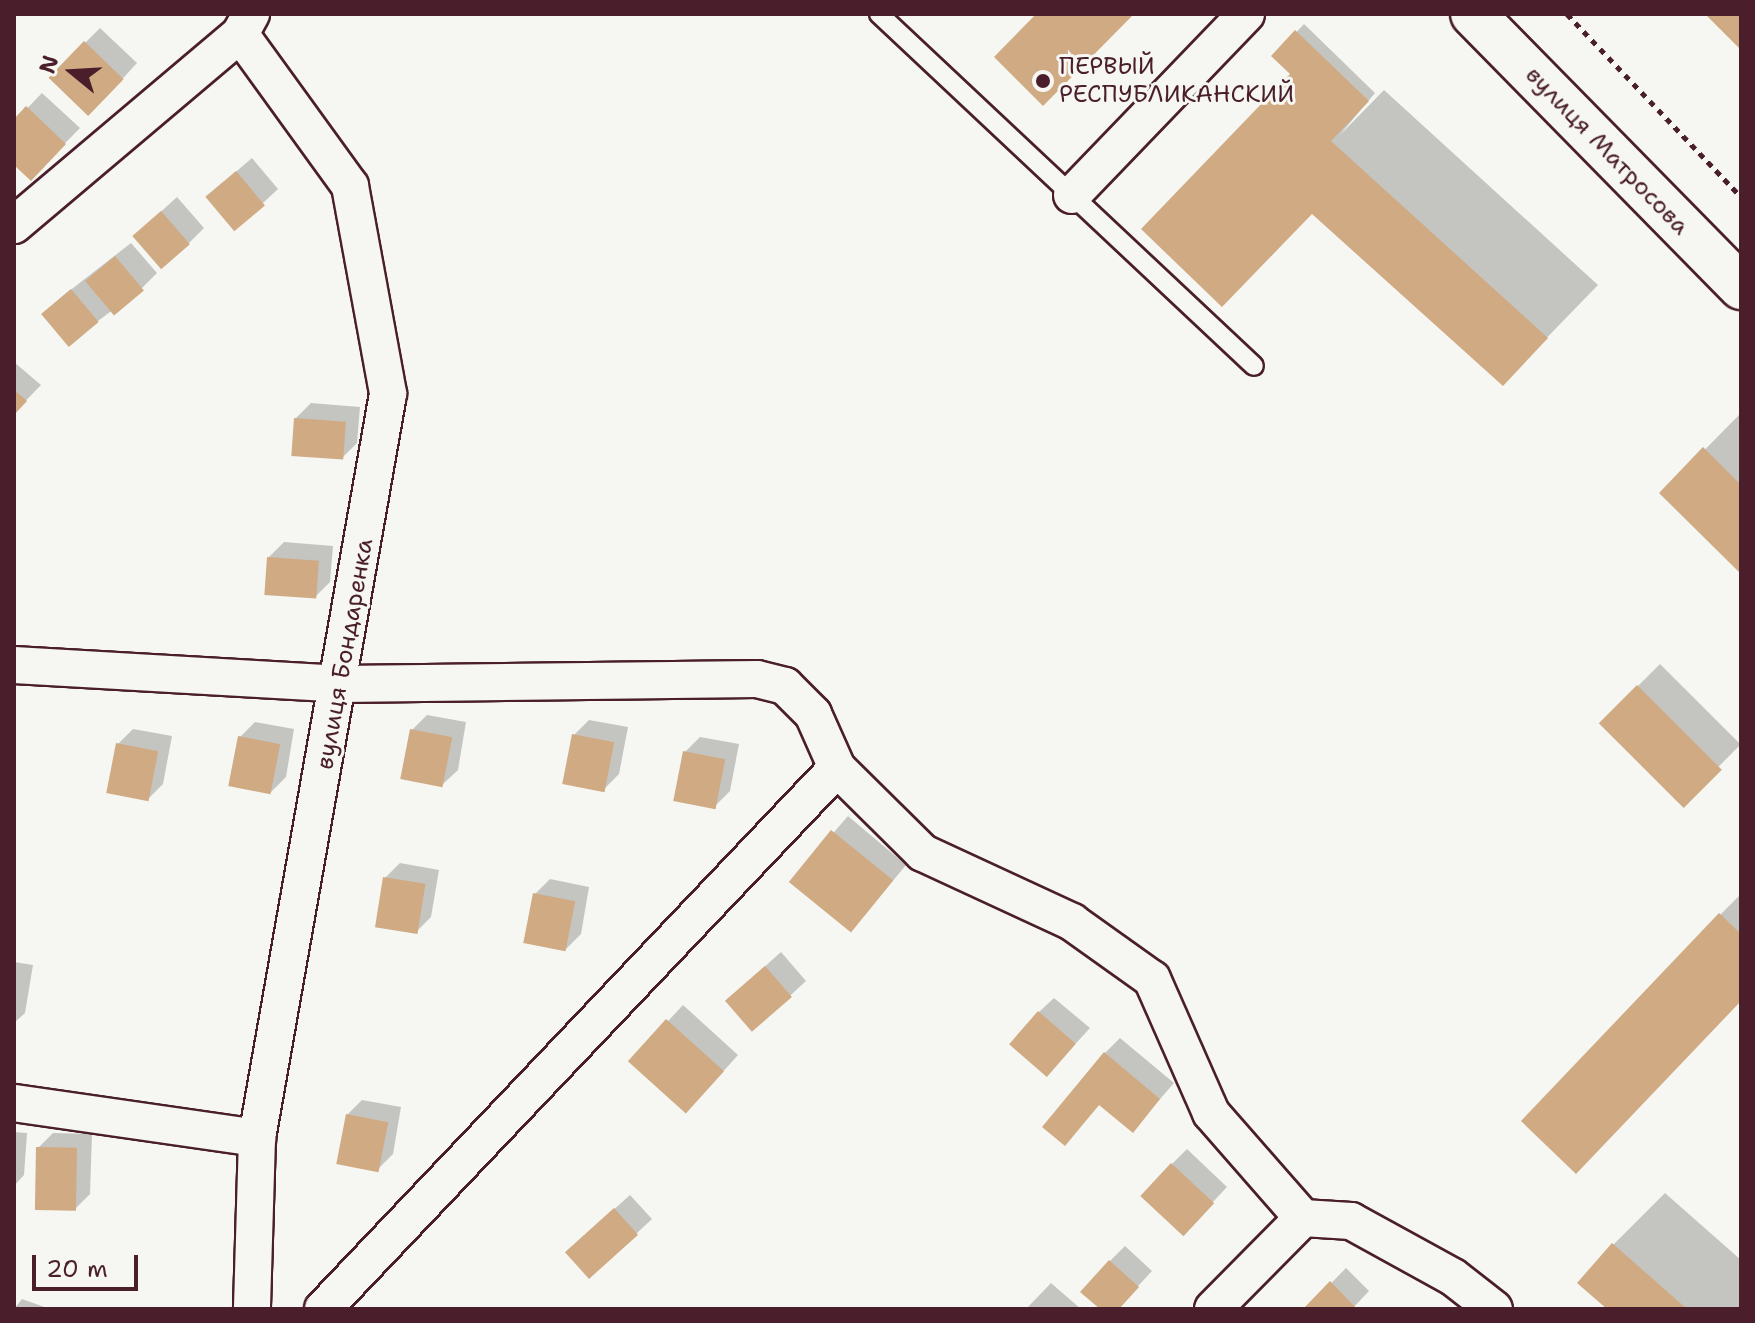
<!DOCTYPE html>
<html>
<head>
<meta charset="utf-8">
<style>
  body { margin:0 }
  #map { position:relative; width:1755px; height:1323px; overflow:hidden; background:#f6f6f2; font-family:"Shantell Sans",sans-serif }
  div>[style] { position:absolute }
  .shadow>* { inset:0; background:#0003; transform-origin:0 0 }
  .building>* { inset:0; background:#d0aa82; transform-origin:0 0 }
  .path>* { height:5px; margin-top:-2.5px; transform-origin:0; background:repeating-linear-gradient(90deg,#4a1f2b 0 6px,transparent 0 12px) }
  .roads { filter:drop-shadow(2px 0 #4a1f2b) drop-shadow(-2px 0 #4a1f2b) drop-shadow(0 2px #4a1f2b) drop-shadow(0 -2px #4a1f2b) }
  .lane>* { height:18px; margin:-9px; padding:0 9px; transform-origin:9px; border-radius:9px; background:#f6f6f2 }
  .street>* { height:36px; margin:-18px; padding:0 18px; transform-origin:18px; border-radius:18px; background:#f6f6f2 }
  .secondary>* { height:44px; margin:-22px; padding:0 22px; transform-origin:22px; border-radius:22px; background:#f6f6f2 }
  .dots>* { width:22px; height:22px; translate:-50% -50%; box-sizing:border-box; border:4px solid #f6f6f2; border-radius:50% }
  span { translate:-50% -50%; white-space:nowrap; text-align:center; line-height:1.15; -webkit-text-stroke:6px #f6f6f2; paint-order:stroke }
  .poi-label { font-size:24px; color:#4a1f2b }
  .left { translate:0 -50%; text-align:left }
  .street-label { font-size:24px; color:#4a1f2b }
  .frame { position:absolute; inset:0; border:16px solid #4a1f2b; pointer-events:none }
  .north { position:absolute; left:32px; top:32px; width:80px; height:80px; -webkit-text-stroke:6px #f6f6f2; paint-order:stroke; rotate:288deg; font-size:22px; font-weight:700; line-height:32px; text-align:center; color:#4a1f2b }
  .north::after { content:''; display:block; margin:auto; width:28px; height:36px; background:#4a1f2b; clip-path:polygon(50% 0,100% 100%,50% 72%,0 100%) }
  .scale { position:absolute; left:32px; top:1255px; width:106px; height:36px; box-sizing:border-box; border:4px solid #4a1f2b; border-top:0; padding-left:10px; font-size:24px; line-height:28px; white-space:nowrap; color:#4a1f2b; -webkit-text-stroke:6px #f6f6f2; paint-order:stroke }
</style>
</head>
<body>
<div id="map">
  <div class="shadow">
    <i style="clip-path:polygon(1304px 24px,1375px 93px,1339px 136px,1384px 90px,1598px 285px,1502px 384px,1313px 210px,1292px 74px,1274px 56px)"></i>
    <i style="clip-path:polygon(100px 28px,137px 63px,104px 99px,85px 43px)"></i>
    <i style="clip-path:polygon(42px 93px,80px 128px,31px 178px,14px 162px,14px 122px)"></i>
    <i style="clip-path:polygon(252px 158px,278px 189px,263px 203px,224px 182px)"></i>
    <i style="clip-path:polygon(177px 197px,204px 228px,189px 243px,134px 236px)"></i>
    <i style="clip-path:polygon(131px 243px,157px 273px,142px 288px,98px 321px,59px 299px)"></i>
    <i style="clip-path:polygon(14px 362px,41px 385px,14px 413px)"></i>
    <i style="clip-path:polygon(311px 403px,360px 407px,357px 443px,342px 458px,296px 418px)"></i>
    <i style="clip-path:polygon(1741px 413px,1741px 571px,1662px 493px)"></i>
    <i style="clip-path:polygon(284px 542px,333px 546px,330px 582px,315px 597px,268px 558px)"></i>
    <i style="left:1660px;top:664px;width:114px;height:83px;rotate:45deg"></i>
    <i style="clip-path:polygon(427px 715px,466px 722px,458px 770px,442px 785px,412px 730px)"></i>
    <i style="clip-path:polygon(589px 720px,628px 727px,619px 774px,604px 789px,574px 735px)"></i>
    <i style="clip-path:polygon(255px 722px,294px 729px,286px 777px,271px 792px,240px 737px)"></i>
    <i style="clip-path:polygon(133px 729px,172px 736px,163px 784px,148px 799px,118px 744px)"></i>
    <i style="clip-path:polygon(700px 737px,739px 744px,730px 791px,715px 806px,685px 752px)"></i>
    <i style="clip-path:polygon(848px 816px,906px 865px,865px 915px,791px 882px)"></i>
    <i style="clip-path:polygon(400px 863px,439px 870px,431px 917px,416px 932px,385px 878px)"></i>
    <i style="clip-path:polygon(550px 879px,589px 887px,581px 934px,566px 949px,535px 894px)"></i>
    <i style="clip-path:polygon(1741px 894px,1741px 1001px,1524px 1121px,1721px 914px)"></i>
    <i style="clip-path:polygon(781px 952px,806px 981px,754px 1029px,743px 986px)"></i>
    <i style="clip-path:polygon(14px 962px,33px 965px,25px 1013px,14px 1023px)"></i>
    <i style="clip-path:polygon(1054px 998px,1090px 1028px,1048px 1074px,1039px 1012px)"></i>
    <i style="clip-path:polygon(683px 1005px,738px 1055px,701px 1096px,631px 1061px)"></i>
    <i style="clip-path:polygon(1120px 1038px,1174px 1083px,1133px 1130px,1100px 1104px,1065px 1143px,1105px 1053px)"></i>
    <i style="clip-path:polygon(362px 1100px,401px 1107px,393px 1154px,378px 1169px,347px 1115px)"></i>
    <i style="clip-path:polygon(14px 1132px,27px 1133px,24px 1175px,14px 1186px)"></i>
    <i style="clip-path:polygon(53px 1133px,92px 1134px,90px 1194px,75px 1209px,38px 1148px)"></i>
    <i style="clip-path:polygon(1187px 1149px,1227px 1187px,1198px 1218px,1172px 1164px)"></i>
    <i style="clip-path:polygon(1665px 1193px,1741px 1260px,1741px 1309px,1610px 1309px,1613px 1245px)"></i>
    <i style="clip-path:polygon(630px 1195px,652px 1219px,590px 1277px,583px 1237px)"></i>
    <i style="clip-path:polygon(1125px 1246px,1152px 1271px,1117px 1309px,1103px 1309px,1110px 1261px)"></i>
    <i style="clip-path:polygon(1346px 1268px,1369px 1291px,1352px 1309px,1306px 1309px)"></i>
    <i style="clip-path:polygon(1051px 1283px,1081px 1309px,1026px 1309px)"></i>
    <i style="clip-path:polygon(22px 1299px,50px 1309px,14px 1309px)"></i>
  </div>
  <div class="building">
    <i style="clip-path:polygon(1036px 14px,1134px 14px,1043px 106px,994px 57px)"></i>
    <i style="clip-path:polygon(1705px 14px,1741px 14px,1741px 50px)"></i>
    <i style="clip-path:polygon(1295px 30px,1369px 101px,1331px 141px,1548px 338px,1503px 386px,1312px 214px,1222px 307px,1141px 229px,1290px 74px,1271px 56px)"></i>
    <i style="left:84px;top:41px;width:55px;height:51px;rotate:44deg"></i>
    <i style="clip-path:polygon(26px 106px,66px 144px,31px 181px,14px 165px,14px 119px)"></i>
    <i style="left:236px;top:171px;width:45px;height:40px;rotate:50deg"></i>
    <i style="left:161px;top:211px;width:44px;height:38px;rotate:49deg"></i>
    <i style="left:115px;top:256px;width:45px;height:39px;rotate:50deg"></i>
    <i style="left:71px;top:289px;width:43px;height:39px;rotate:50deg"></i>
    <i style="clip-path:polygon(14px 390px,27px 401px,14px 415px)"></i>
    <i style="left:294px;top:418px;width:52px;height:38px;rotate:4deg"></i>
    <i style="clip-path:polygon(1703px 447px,1741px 485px,1741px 574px,1659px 493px)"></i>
    <i style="left:267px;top:557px;width:52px;height:38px;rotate:4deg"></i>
    <i style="left:1637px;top:685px;width:120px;height:54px;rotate:45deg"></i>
    <i style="left:410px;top:729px;width:43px;height:51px;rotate:11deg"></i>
    <i style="left:572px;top:734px;width:43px;height:51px;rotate:11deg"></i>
    <i style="left:238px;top:736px;width:43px;height:51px;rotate:11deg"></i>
    <i style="left:116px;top:743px;width:43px;height:51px;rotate:11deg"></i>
    <i style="left:683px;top:751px;width:43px;height:51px;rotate:11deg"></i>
    <i style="left:831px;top:830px;width:80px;height:67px;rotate:39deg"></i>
    <i style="left:383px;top:877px;width:43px;height:51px;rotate:9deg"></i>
    <i style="left:533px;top:893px;width:43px;height:51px;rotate:11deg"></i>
    <i style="clip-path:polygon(1719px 913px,1741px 934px,1741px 1001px,1576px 1174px,1521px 1121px)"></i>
    <i style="left:765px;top:966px;width:41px;height:53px;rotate:49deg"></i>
    <i style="left:1038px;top:1011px;width:50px;height:44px;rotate:41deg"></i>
    <i style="left:666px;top:1019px;width:78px;height:57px;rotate:42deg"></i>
    <i style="clip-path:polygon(1104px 1052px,1160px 1099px,1133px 1133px,1099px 1105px,1065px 1146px,1042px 1127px)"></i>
    <i style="left:346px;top:1114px;width:43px;height:51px;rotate:11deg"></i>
    <i style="left:36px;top:1147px;width:41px;height:63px;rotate:1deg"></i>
    <i style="left:1171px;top:1163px;width:59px;height:45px;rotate:43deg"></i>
    <i style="left:614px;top:1208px;width:36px;height:66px;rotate:48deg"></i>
    <i style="clip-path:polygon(1612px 1243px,1687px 1309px,1607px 1309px,1577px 1283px)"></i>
    <i style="clip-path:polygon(1109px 1260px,1139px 1287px,1119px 1309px,1100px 1309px,1080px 1292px)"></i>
    <i style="clip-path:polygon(1330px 1281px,1357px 1309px,1303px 1309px)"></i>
  </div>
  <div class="path">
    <i style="left:1567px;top:14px;width:253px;rotate:46.4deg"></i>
  </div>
  <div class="roads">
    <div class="lane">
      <i style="left:879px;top:14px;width:514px;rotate:43.19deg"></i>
    </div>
    <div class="street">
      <i style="left:240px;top:34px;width:188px;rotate:54.1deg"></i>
      <i style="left:350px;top:186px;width:211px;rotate:79.6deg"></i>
      <i style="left:388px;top:394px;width:755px;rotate:99.99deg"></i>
      <i style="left:257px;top:1138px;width:171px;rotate:91.7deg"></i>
      <i style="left:1072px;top:195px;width:251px;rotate:-46.1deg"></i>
      <i style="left:14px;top:225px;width:296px;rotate:-40.2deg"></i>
      <i style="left:240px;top:34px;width:23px;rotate:-61deg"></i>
      <i style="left:14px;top:665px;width:328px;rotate:3.3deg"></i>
      <i style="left:341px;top:684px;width:416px;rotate:-0.7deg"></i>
      <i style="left:757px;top:679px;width:29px;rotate:14deg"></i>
      <i style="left:785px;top:686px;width:40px;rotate:45deg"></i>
      <i style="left:813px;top:714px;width:59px;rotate:66deg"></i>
      <i style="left:837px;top:768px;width:121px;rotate:44.7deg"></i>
      <i style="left:923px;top:853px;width:164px;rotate:24.8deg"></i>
      <i style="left:1072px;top:922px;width:98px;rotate:35.5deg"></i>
      <i style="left:1152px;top:979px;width:146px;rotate:66.2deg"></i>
      <i style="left:1211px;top:1113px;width:140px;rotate:48.8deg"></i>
      <i style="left:1303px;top:1218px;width:48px;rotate:3.6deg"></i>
      <i style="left:1351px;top:1221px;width:116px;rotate:28.8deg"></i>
      <i style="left:1453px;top:1277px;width:52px;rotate:38deg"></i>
      <i style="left:14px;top:1103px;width:246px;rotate:8.2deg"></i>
      <i style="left:323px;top:1309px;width:746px;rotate:-46.47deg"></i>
      <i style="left:1213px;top:1309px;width:128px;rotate:-45.3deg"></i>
    </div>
    <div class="secondary">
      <i style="left:1473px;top:14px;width:383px;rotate:45.5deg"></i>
    </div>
  </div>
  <div class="dots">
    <i style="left:1043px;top:81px;background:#4a1f2b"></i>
  </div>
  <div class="poi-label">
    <span class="left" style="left:1059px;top:81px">ПЕРВЫЙ<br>РЕСПУБЛИКАНСКИЙ</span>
  </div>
  <div class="street-label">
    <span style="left:1607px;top:151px;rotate:46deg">вулиця Матросова</span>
    <span style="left:345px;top:654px;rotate:-80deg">вулиця Бондаренка</span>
  </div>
  <div class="frame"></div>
  <div class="north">N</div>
  <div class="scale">20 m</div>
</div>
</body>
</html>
